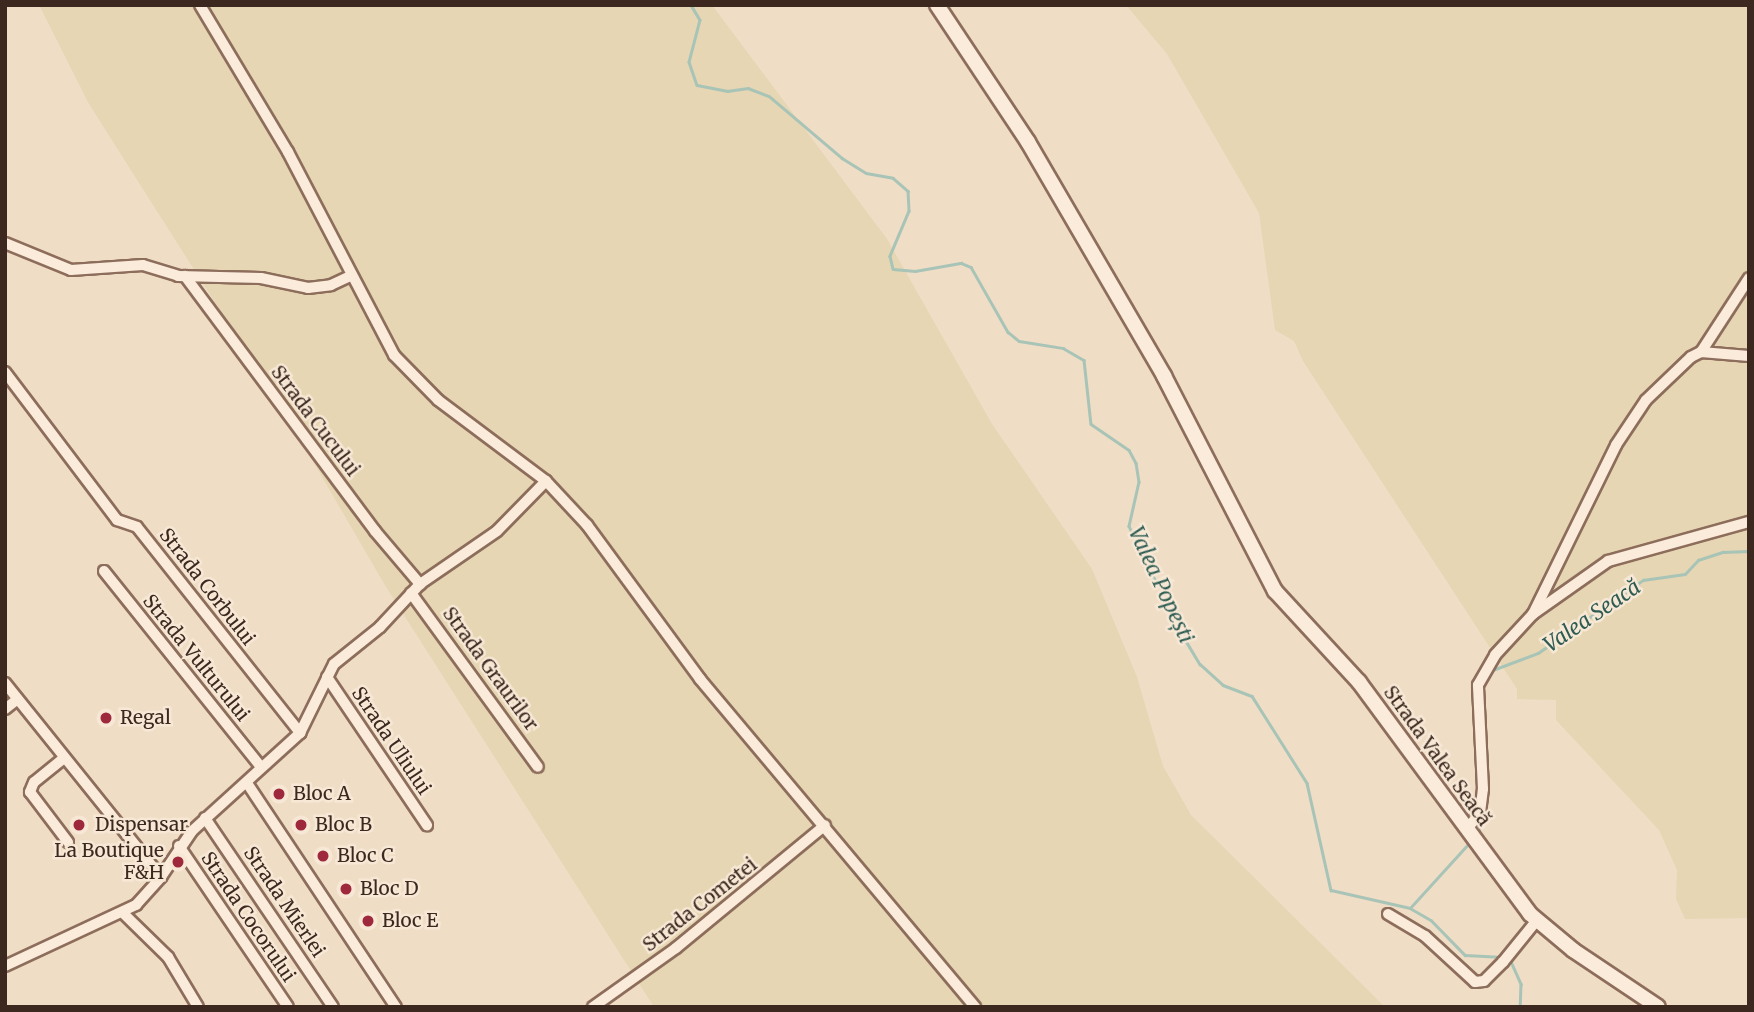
<!DOCTYPE html>
<html>
<head>
<meta charset="utf-8">
<style>
  body { margin:0 }
  #map { position:relative; width:1754px; height:1012px; overflow:hidden; background:#f0ddc6; font-family:Merriweather,serif }
  div>[style] { position:absolute }
  .farmland>* { inset:0; background:#e6d6b3 }
  .stream>* { height:2.5px; margin:-1.25px; padding:0 1.25px; transform-origin:1.25px; border-radius:1.25px; background:#a8c4b7 }
  .roads { filter:drop-shadow(2px 0 #8d6d5b) drop-shadow(-2px 0 #8d6d5b) drop-shadow(0 2px #8d6d5b) drop-shadow(0 -2px #8d6d5b) }
  .street>* { height:10px; margin:-5px; padding:0 5px; transform-origin:5px; border-radius:5px; background:#faebda }
  .secondary>* { height:14px; margin:-7px; padding:0 7px; transform-origin:7px; border-radius:7px; background:#faebda }
  .dots>* { width:19px; height:19px; translate:-50% -50%; box-sizing:border-box; border:4px solid #f7e8d6; border-radius:50% }
  span { translate:-50% -50%; white-space:nowrap; text-align:center; line-height:1.15; -webkit-text-stroke:5px #f7e8d6; paint-order:stroke }
  .street-label { font-size:19px; color:#3c281f }
  .poi-label { font-size:19px; color:#3c281f }
  .left { translate:0 -50%; text-align:left }
  .right { translate:-100% -50%; text-align:right }
  .water-label { font-size:21px; color:#2e5c52; font-style:italic }
  .frame { position:absolute; inset:0; border:7px solid #3c281f; pointer-events:none }
</style>
</head>
<body>
<div id="map">
  <div class="farmland">
    <i style="clip-path:polygon(39px 5px,712px 5px,887px 239px,992px 424px,1092px 569px,1137px 677px,1163px 766px,1191px 815px,1385px 1007px,654px 1007px,386px 587px,285px 413px,89px 104px)"></i>
    <i style="clip-path:polygon(1126px 5px,1749px 5px,1749px 918px,1685px 919px,1676px 899px,1677px 870px,1659px 830px,1556px 720px,1556px 700px,1517px 699px,1517px 689px,1303px 361px,1294px 341px,1275px 330px,1259px 213px,1167px 54px)"></i>
  </div>
  <div class="stream">
    <i style="left:691px;top:5px;width:17px;rotate:59deg"></i>
    <i style="left:700px;top:20px;width:43px;rotate:104.7deg"></i>
    <i style="left:689px;top:62px;width:24px;rotate:71deg"></i>
    <i style="left:697px;top:85px;width:31px;rotate:11deg"></i>
    <i style="left:727px;top:91px;width:21px;rotate:-8deg"></i>
    <i style="left:748px;top:88px;width:22px;rotate:21deg"></i>
    <i style="left:769px;top:96px;width:96px;rotate:40.3deg"></i>
    <i style="left:842px;top:158px;width:28px;rotate:32deg"></i>
    <i style="left:866px;top:173px;width:27px;rotate:10deg"></i>
    <i style="left:893px;top:178px;width:20px;rotate:41deg"></i>
    <i style="left:908px;top:191px;width:20px;rotate:87deg"></i>
    <i style="left:909px;top:211px;width:49px;rotate:112.9deg"></i>
    <i style="left:890px;top:256px;width:13px;rotate:77deg"></i>
    <i style="left:893px;top:269px;width:22px;rotate:5deg"></i>
    <i style="left:915px;top:271px;width:47px;rotate:-9.9deg"></i>
    <i style="left:961px;top:263px;width:11px;rotate:22deg"></i>
    <i style="left:971px;top:267px;width:75px;rotate:60.4deg"></i>
    <i style="left:1008px;top:332px;width:14px;rotate:39deg"></i>
    <i style="left:1019px;top:341px;width:45px;rotate:9deg"></i>
    <i style="left:1063px;top:348px;width:24px;rotate:30deg"></i>
    <i style="left:1084px;top:360px;width:64px;rotate:83.8deg"></i>
    <i style="left:1091px;top:424px;width:46px;rotate:34.4deg"></i>
    <i style="left:1129px;top:450px;width:15px;rotate:62deg"></i>
    <i style="left:1136px;top:463px;width:19px;rotate:81deg"></i>
    <i style="left:1139px;top:482px;width:45px;rotate:102.8deg"></i>
    <i style="left:1129px;top:526px;width:54px;rotate:64.9deg"></i>
    <i style="left:1152px;top:575px;width:45px;rotate:54.9deg"></i>
    <i style="left:1178px;top:612px;width:30px;rotate:75deg"></i>
    <i style="left:1186px;top:641px;width:27px;rotate:59deg"></i>
    <i style="left:1200px;top:664px;width:31px;rotate:42deg"></i>
    <i style="left:1223px;top:685px;width:31px;rotate:21deg"></i>
    <i style="left:1252px;top:696px;width:103px;rotate:57.7deg"></i>
    <i style="left:1307px;top:783px;width:110px;rotate:77.4deg"></i>
    <i style="left:1331px;top:890px;width:81px;rotate:12.8deg"></i>
    <i style="left:1410px;top:908px;width:24px;rotate:30deg"></i>
    <i style="left:1431px;top:920px;width:49px;rotate:45.8deg"></i>
    <i style="left:1465px;top:955px;width:38px;rotate:3deg"></i>
    <i style="left:1490px;top:671px;width:51px;rotate:-20.6deg"></i>
    <i style="left:1538px;top:653px;width:128px;rotate:-34.8deg"></i>
    <i style="left:1643px;top:580px;width:42px;rotate:-8.1deg"></i>
    <i style="left:1685px;top:574px;width:19px;rotate:-47deg"></i>
    <i style="left:1698px;top:560px;width:26px;rotate:-18deg"></i>
    <i style="left:1723px;top:552px;width:26px;rotate:-2deg"></i>
    <i style="left:1484px;top:712px;width:63px;rotate:87.3deg"></i>
    <i style="left:1478px;top:833px;width:21px;rotate:-73deg"></i>
    <i style="left:1410px;top:908px;width:91px;rotate:-47.7deg"></i>
    <i style="left:1509px;top:957px;width:30px;rotate:66deg"></i>
    <i style="left:1521px;top:984px;width:23px;rotate:92deg"></i>
  </div>
  <div class="roads">
    <div class="street">
      <i style="left:200px;top:5px;width:171px;rotate:59.1deg"></i>
      <i style="left:288px;top:152px;width:229px;rotate:62.4deg"></i>
      <i style="left:394px;top:355px;width:63px;rotate:45.6deg"></i>
      <i style="left:438px;top:400px;width:135px;rotate:36.9deg"></i>
      <i style="left:546px;top:481px;width:60px;rotate:47deg"></i>
      <i style="left:587px;top:525px;width:191px;rotate:53.7deg"></i>
      <i style="left:700px;top:679px;width:428px;rotate:50deg"></i>
      <i style="left:5px;top:243px;width:71px;rotate:22.2deg"></i>
      <i style="left:71px;top:270px;width:72px;rotate:-4deg"></i>
      <i style="left:143px;top:265px;width:37px;rotate:17deg"></i>
      <i style="left:178px;top:276px;width:83px;rotate:1.4deg"></i>
      <i style="left:261px;top:278px;width:48px;rotate:12deg"></i>
      <i style="left:308px;top:288px;width:23px;rotate:-7deg"></i>
      <i style="left:331px;top:285px;width:23px;rotate:-25deg"></i>
      <i style="left:185px;top:276px;width:318px;rotate:53.3deg"></i>
      <i style="left:375px;top:531px;width:70px;rotate:49.7deg"></i>
      <i style="left:1701px;top:352px;width:88px;rotate:-57deg"></i>
      <i style="left:5px;top:372px;width:186px;rotate:52.9deg"></i>
      <i style="left:117px;top:520px;width:21px;rotate:19deg"></i>
      <i style="left:137px;top:527px;width:263px;rotate:51.6deg"></i>
      <i style="left:104px;top:571px;width:251px;rotate:51.3deg"></i>
      <i style="left:411px;top:593px;width:215px;rotate:53.9deg"></i>
      <i style="left:1533px;top:614px;width:92px;rotate:-35.2deg"></i>
      <i style="left:1608px;top:561px;width:146px;rotate:-15.5deg"></i>
      <i style="left:327px;top:677px;width:179px;rotate:56deg"></i>
      <i style="left:5px;top:683px;width:249px;rotate:51.2deg"></i>
      <i style="left:5px;top:709px;width:16px;rotate:-38deg"></i>
      <i style="left:64px;top:758px;width:38px;rotate:141deg"></i>
      <i style="left:34px;top:782px;width:11px;rotate:112deg"></i>
      <i style="left:30px;top:792px;width:63px;rotate:52.8deg"></i>
      <i style="left:247px;top:783px;width:269px;rotate:56.4deg"></i>
      <i style="left:205px;top:818px;width:228px;rotate:55.9deg"></i>
      <i style="left:1467px;top:829px;width:21px;rotate:-51deg"></i>
      <i style="left:1480px;top:813px;width:24px;rotate:-83deg"></i>
      <i style="left:1483px;top:789px;width:104px;rotate:-92.8deg"></i>
      <i style="left:1478px;top:685px;width:34px;rotate:-60deg"></i>
      <i style="left:1495px;top:655px;width:56px;rotate:-47.2deg"></i>
      <i style="left:1533px;top:614px;width:188px;rotate:-63.8deg"></i>
      <i style="left:1616px;top:445px;width:54px;rotate:-56.3deg"></i>
      <i style="left:1646px;top:400px;width:62px;rotate:-43.7deg"></i>
      <i style="left:1691px;top:357px;width:11px;rotate:-27deg"></i>
      <i style="left:1701px;top:352px;width:48px;rotate:4.8deg"></i>
      <i style="left:179px;top:846px;width:194px;rotate:55.9deg"></i>
      <i style="left:124px;top:914px;width:62px;rotate:44.3deg"></i>
      <i style="left:168px;top:957px;width:58px;rotate:59deg"></i>
      <i style="left:1388px;top:914px;width:43px;rotate:30.7deg"></i>
      <i style="left:1425px;top:936px;width:68px;rotate:42.6deg"></i>
      <i style="left:1475px;top:982px;width:9px;rotate:-6deg"></i>
      <i style="left:1484px;top:981px;width:27px;rotate:-45deg"></i>
      <i style="left:1503px;top:962px;width:54px;rotate:-51deg"></i>
      <i style="left:5px;top:966px;width:145px;rotate:-25deg"></i>
      <i style="left:136px;top:905px;width:38px;rotate:-48deg"></i>
      <i style="left:161px;top:877px;width:55px;rotate:-56deg"></i>
      <i style="left:192px;top:831px;width:146px;rotate:-42.2deg"></i>
      <i style="left:300px;top:733px;width:77px;rotate:-63.8deg"></i>
      <i style="left:334px;top:664px;width:59px;rotate:-38.8deg"></i>
      <i style="left:380px;top:627px;width:59px;rotate:-47.1deg"></i>
      <i style="left:420px;top:584px;width:93px;rotate:-34.5deg"></i>
      <i style="left:497px;top:531px;width:70px;rotate:-45.6deg"></i>
      <i style="left:593px;top:1007px;width:102px;rotate:-35.4deg"></i>
      <i style="left:676px;top:948px;width:193px;rotate:-39.5deg"></i>
    </div>
    <div class="secondary">
      <i style="left:937px;top:5px;width:164px;rotate:56.4deg"></i>
      <i style="left:1028px;top:142px;width:271px;rotate:59.8deg"></i>
      <i style="left:1164px;top:376px;width:242px;rotate:62.7deg"></i>
      <i style="left:1275px;top:591px;width:124px;rotate:47.3deg"></i>
      <i style="left:1359px;top:682px;width:288px;rotate:53.6deg"></i>
      <i style="left:1530px;top:914px;width:56px;rotate:39.9deg"></i>
      <i style="left:1573px;top:950px;width:102px;rotate:33.8deg"></i>
    </div>
  </div>
  <div class="dots">
    <i style="left:106px;top:718px;background:#9e283c"></i>
    <i style="left:279px;top:794px;background:#9e283c"></i>
    <i style="left:79px;top:825px;background:#9e283c"></i>
    <i style="left:301px;top:825px;background:#9e283c"></i>
    <i style="left:323px;top:856px;background:#9e283c"></i>
    <i style="left:178px;top:862px;background:#9e283c"></i>
    <i style="left:346px;top:889px;background:#9e283c"></i>
    <i style="left:368px;top:921px;background:#9e283c"></i>
  </div>
  <div class="street-label">
    <span style="left:315px;top:421px;rotate:53deg">Strada Cucului</span>
    <span style="left:207px;top:587px;rotate:52deg">Strada Corbului</span>
    <span style="left:196px;top:658px;rotate:51deg">Strada Vulturului</span>
    <span style="left:490px;top:669px;rotate:54deg">Strada Graurilor</span>
    <span style="left:391px;top:741px;rotate:56deg">Strada Uliului</span>
    <span style="left:1437px;top:756px;rotate:54deg">Strada Valea Seacă</span>
    <span style="left:284px;top:902px;rotate:56deg">Strada Mierlei</span>
    <span style="left:700px;top:905px;rotate:-38deg">Strada Cometei</span>
    <span style="left:248px;top:917px;rotate:56deg">Strada Cocorului</span>
  </div>
  <div class="poi-label">
    <span class="left" style="left:120px;top:718px">Regal</span>
    <span class="left" style="left:293px;top:794px">Bloc A</span>
    <span class="left" style="left:95px;top:825px">Dispensar</span>
    <span class="left" style="left:315px;top:825px">Bloc B</span>
    <span class="right" style="left:164px;top:862px">La Boutique<br>F&amp;H</span>
    <span class="left" style="left:337px;top:856px">Bloc C</span>
    <span class="left" style="left:360px;top:889px">Bloc D</span>
    <span class="left" style="left:382px;top:921px">Bloc E</span>
  </div>
  <div class="water-label">
    <span style="left:1161px;top:585px;rotate:65deg">Valea Popești</span>
    <span style="left:1592px;top:616px;rotate:-34deg">Valea Seacă</span>
  </div>
  <div class="frame"></div>
</div>
</body>
</html>
